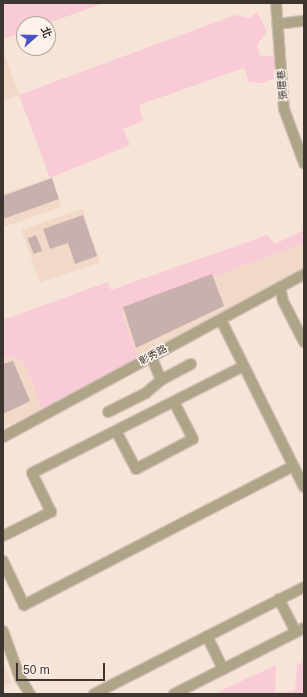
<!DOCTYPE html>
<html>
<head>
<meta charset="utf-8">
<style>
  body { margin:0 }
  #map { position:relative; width:307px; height:697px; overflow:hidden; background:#f6e4d7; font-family:Arial,"Noto Sans TC",sans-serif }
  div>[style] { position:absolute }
  .built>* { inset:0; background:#f1d8c7; transform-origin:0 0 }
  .green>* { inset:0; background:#f9cbd7 }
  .building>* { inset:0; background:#c7b0ad; transform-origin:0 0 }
  .roads { filter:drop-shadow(1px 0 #d1c1b6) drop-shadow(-1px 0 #d1c1b6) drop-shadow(0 1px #d1c1b6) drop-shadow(0 -1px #d1c1b6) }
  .minor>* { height:10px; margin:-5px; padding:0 5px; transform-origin:5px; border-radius:5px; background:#b0a488 }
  span { translate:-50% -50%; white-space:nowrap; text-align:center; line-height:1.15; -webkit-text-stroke:3px #fdf2eb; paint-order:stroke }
  .street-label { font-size:10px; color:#3c3530 }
  .frame { position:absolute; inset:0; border:4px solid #3c3530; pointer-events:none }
  .north { position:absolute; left:16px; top:16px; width:40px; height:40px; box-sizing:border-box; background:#fdf2eb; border:1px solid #b0a6a0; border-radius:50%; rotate:70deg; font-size:11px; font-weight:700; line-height:16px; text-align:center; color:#3c3530 }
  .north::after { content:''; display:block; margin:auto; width:14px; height:18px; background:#4951c7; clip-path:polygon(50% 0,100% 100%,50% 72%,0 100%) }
  .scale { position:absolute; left:16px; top:663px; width:89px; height:18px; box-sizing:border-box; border:2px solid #3c3530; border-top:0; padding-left:5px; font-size:12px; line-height:14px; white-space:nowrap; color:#3c3530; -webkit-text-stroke:3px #fdf2eb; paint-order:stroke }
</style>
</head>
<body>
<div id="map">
  <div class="built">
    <i style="clip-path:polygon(3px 50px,19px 95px,3px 101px)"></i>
    <i style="clip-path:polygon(50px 178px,61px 207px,3px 227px,3px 194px)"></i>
    <i style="left:82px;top:209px;width:56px;height:64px;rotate:71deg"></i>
    <i style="clip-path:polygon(304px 243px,304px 273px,139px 360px,120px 312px)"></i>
    <i style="clip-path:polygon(6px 356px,23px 361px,42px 409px,3px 428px,3px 357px)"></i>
    <i style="clip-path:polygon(3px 661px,11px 683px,3px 687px)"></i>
  </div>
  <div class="green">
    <i style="clip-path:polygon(3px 3px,104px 3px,46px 24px,24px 24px,24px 32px,3px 39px)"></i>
    <i style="clip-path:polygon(257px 12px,267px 31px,257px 45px,260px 56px,274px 56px,274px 78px,263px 83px,249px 82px,244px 68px,139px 105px,143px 121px,123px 129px,130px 145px,50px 178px,19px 95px,235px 15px,250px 18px)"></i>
    <i style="clip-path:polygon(304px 230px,304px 243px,121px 312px,139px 360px,42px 409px,23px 361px,7px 356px,3px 357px,3px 320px,108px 282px,111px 290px,267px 235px,275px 244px)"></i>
    <i style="clip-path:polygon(304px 662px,304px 694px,218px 694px,218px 692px,276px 665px,275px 692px,295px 691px,297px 665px)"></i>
  </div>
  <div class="building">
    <i style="clip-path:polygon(52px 178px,59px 199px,3px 219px,3px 196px)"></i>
    <i style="clip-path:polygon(83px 215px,97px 256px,75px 264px,68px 243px,50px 249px,43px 229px)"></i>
    <i style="left:36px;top:235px;width:17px;height:9px;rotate:69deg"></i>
    <i style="clip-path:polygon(212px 274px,224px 306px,136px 348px,123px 307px)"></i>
    <i style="clip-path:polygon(13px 361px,30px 401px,3px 414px,3px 364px)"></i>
  </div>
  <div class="roads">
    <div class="minor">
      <i style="left:276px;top:3px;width:106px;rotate:85.7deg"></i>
      <i style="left:284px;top:109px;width:58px;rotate:69.7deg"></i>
      <i style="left:278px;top:24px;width:26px;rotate:-7deg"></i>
      <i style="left:280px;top:287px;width:14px;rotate:78deg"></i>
      <i style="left:283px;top:301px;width:46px;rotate:62.9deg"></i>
      <i style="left:221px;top:320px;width:186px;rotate:63.6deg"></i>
      <i style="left:151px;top:356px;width:26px;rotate:67deg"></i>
      <i style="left:161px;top:380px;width:34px;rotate:-28deg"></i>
      <i style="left:108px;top:412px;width:42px;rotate:-26.6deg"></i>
      <i style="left:146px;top:393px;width:20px;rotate:-41deg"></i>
      <i style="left:116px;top:431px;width:43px;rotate:62.2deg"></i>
      <i style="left:136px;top:469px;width:64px;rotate:-27.8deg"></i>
      <i style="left:193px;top:439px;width:42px;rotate:-117.2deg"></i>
      <i style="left:3px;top:437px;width:342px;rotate:-28.4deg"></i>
      <i style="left:3px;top:536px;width:54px;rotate:-26.6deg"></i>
      <i style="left:51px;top:512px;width:43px;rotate:-116deg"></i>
      <i style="left:32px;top:473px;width:237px;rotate:-26.8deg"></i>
      <i style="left:3px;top:561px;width:49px;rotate:64.5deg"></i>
      <i style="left:24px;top:605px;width:303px;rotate:-27.3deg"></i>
      <i style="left:279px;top:599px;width:37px;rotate:63deg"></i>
      <i style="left:3px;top:631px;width:50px;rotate:70.1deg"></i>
      <i style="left:20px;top:678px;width:19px;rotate:58deg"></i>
      <i style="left:207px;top:636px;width:37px;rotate:64deg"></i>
      <i style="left:94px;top:694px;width:236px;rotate:-27deg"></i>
      <i style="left:174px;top:694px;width:146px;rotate:-26.9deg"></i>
    </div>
  </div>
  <div class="street-label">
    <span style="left:282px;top:85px;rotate:-95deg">張厝巷</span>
    <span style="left:153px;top:355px;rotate:-28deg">彰秀路</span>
  </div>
  <div class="frame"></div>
  <div class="north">北</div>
  <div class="scale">50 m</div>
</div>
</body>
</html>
